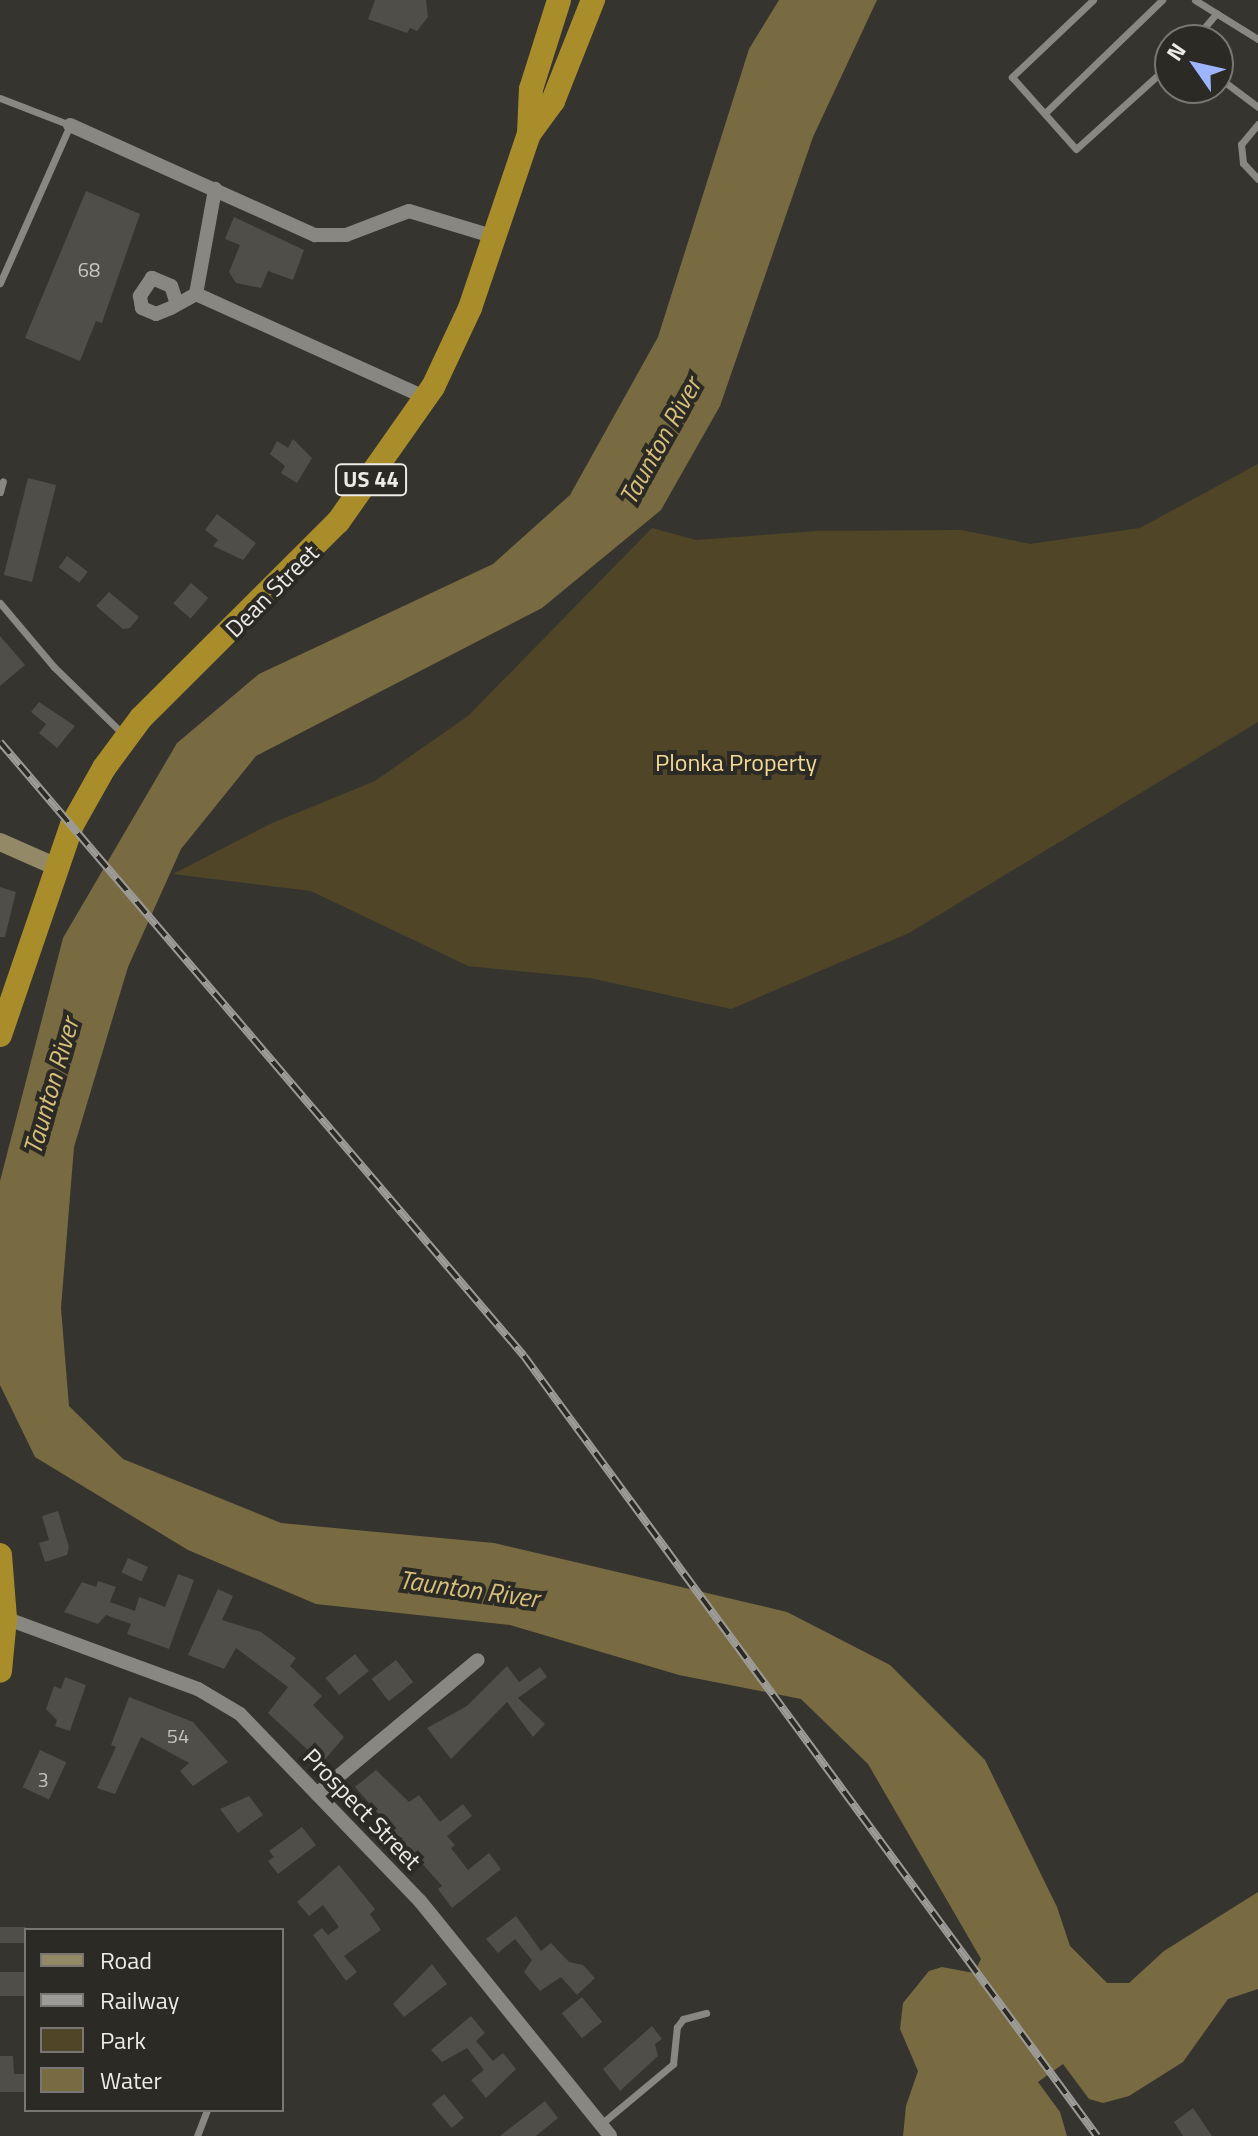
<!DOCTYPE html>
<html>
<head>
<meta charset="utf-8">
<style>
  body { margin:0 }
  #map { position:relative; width:1258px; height:2136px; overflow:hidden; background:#36342f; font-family:"Titillium Web",sans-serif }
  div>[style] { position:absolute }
  .green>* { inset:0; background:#504627 }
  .water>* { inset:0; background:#786a41 }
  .building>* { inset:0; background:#504e49; transform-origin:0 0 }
  .lane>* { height:7px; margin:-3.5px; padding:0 3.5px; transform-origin:3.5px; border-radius:3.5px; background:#898781 }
  .street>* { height:14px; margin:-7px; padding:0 7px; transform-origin:7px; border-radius:7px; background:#898781 }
  .secondary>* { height:18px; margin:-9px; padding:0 9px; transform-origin:9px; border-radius:9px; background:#938967 }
  .highway>* { height:24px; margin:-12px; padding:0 12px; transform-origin:12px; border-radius:12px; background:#aa8d2b }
  .rail>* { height:8px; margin-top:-4px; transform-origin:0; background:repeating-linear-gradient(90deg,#2c2a25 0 15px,#9c9b97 0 30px); box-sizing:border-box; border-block:2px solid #9c9b97 }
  span { translate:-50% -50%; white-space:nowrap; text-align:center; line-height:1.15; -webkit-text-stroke:8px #2c2a25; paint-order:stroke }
  .number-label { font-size:20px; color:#c5c4c0 }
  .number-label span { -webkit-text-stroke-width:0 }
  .shield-label span { padding:2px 6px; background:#2c2a25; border:2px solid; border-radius:6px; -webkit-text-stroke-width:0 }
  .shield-label { font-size:22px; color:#ecebe8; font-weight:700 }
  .street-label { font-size:24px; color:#ecebe8 }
  .park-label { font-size:24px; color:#f3db97 }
  .water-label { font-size:26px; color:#d7bf7c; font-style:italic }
  .legend { position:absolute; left:24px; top:1928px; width:260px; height:184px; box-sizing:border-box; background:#2c2a25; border:2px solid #797773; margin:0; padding:10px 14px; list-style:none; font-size:24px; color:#ecebe8 }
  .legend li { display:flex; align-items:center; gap:16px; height:40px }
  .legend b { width:40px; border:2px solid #797773 }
  .north { position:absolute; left:1154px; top:24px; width:80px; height:80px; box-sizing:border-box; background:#2c2a25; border:2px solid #797773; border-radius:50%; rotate:304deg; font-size:22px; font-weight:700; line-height:32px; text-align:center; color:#ecebe8 }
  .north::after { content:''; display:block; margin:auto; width:28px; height:36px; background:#9eb4fd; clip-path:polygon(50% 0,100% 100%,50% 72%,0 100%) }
</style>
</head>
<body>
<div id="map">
  <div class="green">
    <i style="clip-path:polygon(1258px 464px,1258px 722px,909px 933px,731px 1009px,590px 978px,468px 966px,311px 891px,173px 874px,270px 824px,375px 781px,468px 716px,652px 528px,696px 540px,817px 531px,961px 530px,1030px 544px,1140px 528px)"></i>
  </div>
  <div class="water">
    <i style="clip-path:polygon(779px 0,877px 0,813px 137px,720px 406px,661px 510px,542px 608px,256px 756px,181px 849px,128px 967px,74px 1147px,61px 1308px,69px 1406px,123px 1459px,281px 1523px,494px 1543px,787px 1612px,890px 1665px,985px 1760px,1057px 1907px,1070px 1946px,1107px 1983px,1129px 1983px,1164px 1951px,1258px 1892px,1258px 1989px,1228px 1999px,1183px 2062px,1129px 2096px,1103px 2103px,1089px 2099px,1063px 2064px,1038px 2082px,1060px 2112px,1067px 2136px,903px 2136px,906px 2106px,918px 2071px,900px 2029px,903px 2003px,929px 1971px,942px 1967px,974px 1973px,981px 1959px,868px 1764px,801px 1699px,679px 1675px,510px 1625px,316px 1604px,188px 1550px,35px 1457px,0 1385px,0 1181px,63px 938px,177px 743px,259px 674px,493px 564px,570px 495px,658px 337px,749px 49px)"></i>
  </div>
  <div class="building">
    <i style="clip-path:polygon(375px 0,426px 0,428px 17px,417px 31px,410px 28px,407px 33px,368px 19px)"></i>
    <i style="clip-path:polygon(86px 191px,140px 214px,102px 323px,96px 321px,80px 361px,25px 338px)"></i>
    <i style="clip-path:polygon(234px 217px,304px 250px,293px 280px,268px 271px,261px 288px,236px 283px,229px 272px,240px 245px,225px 239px)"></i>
    <i style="clip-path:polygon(293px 439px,312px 458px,297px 483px,281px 473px,285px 466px,270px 454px,277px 441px,288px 448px)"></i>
    <i style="left:28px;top:478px;width:29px;height:100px;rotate:14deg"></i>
    <i style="clip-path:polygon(217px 514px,256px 543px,243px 560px,213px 546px,218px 540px,205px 530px)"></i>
    <i style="left:67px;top:556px;width:26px;height:14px;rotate:37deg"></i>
    <i style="left:191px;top:583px;width:23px;height:27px;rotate:41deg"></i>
    <i style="clip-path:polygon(109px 592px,139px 617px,130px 628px,123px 629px,96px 606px)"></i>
    <i style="clip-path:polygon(0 636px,25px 665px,0 686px)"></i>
    <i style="clip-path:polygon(39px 702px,75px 726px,57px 748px,39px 733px,46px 724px,31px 712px)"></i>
    <i style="clip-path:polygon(0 887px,16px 892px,5px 937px,0 937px)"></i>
    <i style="clip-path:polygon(58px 1511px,69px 1547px,67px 1555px,45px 1562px,39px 1543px,49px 1540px,42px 1516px)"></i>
    <i style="left:128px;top:1558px;width:22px;height:16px;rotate:24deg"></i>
    <i style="clip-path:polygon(178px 1574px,194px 1580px,169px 1649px,127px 1634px,131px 1624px,106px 1615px,98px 1624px,64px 1612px,82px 1582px,96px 1587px,98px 1581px,116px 1587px,110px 1602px,135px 1611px,139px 1597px,165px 1607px)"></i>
    <i style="clip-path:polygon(218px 1589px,233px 1596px,222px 1620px,261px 1632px,296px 1658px,290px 1666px,322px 1696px,313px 1705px,344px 1737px,322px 1763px,268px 1713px,288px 1687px,236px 1648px,224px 1669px,188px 1655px)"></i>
    <i style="left:355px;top:1654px;width:22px;height:38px;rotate:51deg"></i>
    <i style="left:396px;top:1660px;width:28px;height:31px;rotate:52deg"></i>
    <i style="clip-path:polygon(507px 1666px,519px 1682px,540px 1667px,547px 1677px,518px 1698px,545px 1724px,533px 1737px,507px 1702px,451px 1759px,427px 1728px,467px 1706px)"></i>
    <i style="clip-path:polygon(65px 1677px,86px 1685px,70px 1731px,55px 1726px,57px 1720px,46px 1709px,54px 1686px,61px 1689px)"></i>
    <i style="clip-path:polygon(129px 1697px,193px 1722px,228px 1762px,193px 1786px,180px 1771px,189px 1763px,141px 1737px,115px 1794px,97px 1788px,116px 1747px,111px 1745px)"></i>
    <i style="left:40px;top:1750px;width:29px;height:41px;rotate:25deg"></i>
    <i style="clip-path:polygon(376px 1770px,409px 1802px,419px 1795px,440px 1822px,463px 1804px,472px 1816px,447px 1836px,455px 1845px,451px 1848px,468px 1870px,489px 1853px,501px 1869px,452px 1908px,438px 1889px,442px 1886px,355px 1787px)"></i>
    <i style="clip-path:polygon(249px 1796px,263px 1815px,238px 1833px,220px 1809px)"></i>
    <i style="clip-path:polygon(302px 1827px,316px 1845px,278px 1874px,268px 1861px,274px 1857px,269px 1851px)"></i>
    <i style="clip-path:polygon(339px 1865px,375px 1909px,370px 1914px,381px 1930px,344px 1956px,357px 1972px,346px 1981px,313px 1935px,322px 1928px,328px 1935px,339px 1927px,323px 1905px,309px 1916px,297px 1902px)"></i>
    <i style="clip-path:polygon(516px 1916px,541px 1951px,551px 1943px,569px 1962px,583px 1965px,595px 1978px,577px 1995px,561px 1977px,540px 1991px,524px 1972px,532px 1960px,515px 1939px,498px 1953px,486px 1939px)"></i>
    <i style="left:0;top:1927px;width:26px;height:16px"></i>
    <i style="clip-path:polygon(432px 1964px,447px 1984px,404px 2017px,393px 2004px)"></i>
    <i style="left:0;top:1972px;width:26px;height:24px"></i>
    <i style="left:582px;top:1997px;width:32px;height:26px;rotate:51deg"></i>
    <i style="clip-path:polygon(471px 2016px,485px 2033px,476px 2041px,493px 2061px,503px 2053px,516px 2069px,486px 2098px,471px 2080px,484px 2070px,467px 2048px,442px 2062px,431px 2050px)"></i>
    <i style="clip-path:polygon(652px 2026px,662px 2039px,655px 2044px,658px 2056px,620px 2091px,603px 2069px)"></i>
    <i style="clip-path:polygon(0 2056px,13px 2056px,14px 2074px,26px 2074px,26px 2092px,0 2092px)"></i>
    <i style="left:444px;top:2094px;width:31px;height:16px;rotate:50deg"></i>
    <i style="clip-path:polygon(545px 2101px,558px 2118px,536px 2136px,500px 2136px)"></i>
    <i style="clip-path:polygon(1193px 2108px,1212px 2136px,1183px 2136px,1174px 2122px)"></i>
  </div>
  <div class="lane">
    <i style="left:1093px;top:0;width:112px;rotate:136.5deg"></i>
    <i style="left:1012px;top:77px;width:96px;rotate:48.4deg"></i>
    <i style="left:1076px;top:149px;width:127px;rotate:-42.1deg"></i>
    <i style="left:1195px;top:0;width:74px;rotate:31.8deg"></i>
    <i style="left:1194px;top:40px;width:35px;rotate:-50deg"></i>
    <i style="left:1218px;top:77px;width:50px;rotate:36.9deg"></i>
    <i style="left:0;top:98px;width:75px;rotate:21.1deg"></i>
    <i style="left:70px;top:125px;width:173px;rotate:113.9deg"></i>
    <i style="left:1045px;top:113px;width:163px;rotate:-44deg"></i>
    <i style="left:1258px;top:124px;width:26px;rotate:130deg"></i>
    <i style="left:1241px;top:144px;width:19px;rotate:84deg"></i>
    <i style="left:1243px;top:163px;width:22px;rotate:47deg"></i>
    <i style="left:0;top:492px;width:11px;rotate:-75deg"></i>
    <i style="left:0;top:603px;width:84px;rotate:49.8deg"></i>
    <i style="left:54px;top:667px;width:98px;rotate:44.2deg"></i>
    <i style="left:601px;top:2124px;width:94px;rotate:-39.8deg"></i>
    <i style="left:673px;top:2064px;width:37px;rotate:-84deg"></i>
    <i style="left:677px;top:2027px;width:10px;rotate:-53deg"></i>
    <i style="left:683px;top:2019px;width:24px;rotate:-15deg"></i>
    <i style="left:197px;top:2136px;width:28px;rotate:-69deg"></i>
  </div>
  <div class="street">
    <i style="left:70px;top:125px;width:269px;rotate:24.2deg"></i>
    <i style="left:315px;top:235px;width:31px"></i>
    <i style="left:346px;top:235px;width:67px;rotate:-20.9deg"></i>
    <i style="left:409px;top:211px;width:90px;rotate:16.8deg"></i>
    <i style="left:196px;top:294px;width:252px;rotate:24.3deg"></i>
    <i style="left:196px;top:294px;width:107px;rotate:-79.7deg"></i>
    <i style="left:177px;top:304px;width:19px;rotate:-108deg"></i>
    <i style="left:171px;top:286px;width:21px;rotate:-157deg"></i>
    <i style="left:152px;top:278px;width:22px;rotate:124deg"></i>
    <i style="left:140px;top:296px;width:12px;rotate:81deg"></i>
    <i style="left:142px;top:308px;width:15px;rotate:23deg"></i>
    <i style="left:156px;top:314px;width:16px;rotate:-22deg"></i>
    <i style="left:171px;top:308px;width:29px;rotate:-29deg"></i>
    <i style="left:5px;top:1618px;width:206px;rotate:20.2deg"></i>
    <i style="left:198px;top:1689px;width:49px;rotate:30.8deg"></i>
    <i style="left:240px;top:1714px;width:260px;rotate:46.1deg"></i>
    <i style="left:420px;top:1901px;width:302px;rotate:51deg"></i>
    <i style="left:317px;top:1794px;width:209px;rotate:-39.8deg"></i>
  </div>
  <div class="secondary">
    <i style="left:0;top:842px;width:62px;rotate:23.7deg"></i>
  </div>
  <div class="highway">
    <i style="left:529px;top:134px;width:45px;rotate:-87.5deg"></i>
    <i style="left:531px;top:89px;width:93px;rotate:-72.5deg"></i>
    <i style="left:0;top:1035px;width:222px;rotate:-71.1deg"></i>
    <i style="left:72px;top:825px;width:65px;rotate:-60.7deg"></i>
    <i style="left:104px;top:768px;width:62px;rotate:-53.5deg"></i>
    <i style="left:141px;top:718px;width:278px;rotate:-44.9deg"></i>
    <i style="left:338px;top:522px;width:165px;rotate:-54.9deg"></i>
    <i style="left:433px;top:387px;width:87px;rotate:-64.9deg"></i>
    <i style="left:470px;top:308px;width:184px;rotate:-71.3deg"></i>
    <i style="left:529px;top:134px;width:41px;rotate:-54deg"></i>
    <i style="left:553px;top:101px;width:109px;rotate:-68.4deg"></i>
    <i style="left:0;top:1555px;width:63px;rotate:85.5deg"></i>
    <i style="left:5px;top:1618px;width:53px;rotate:95.4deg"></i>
  </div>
  <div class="rail">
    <i style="left:0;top:742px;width:807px;rotate:49.52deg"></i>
    <i style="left:524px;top:1356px;width:968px;rotate:53.7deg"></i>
  </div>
  <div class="number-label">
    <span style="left:89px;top:269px">68</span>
    <span style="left:178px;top:1735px">54</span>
    <span style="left:43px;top:1779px">3</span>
  </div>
  <div class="shield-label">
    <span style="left:371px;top:480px">US 44</span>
  </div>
  <div class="street-label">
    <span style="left:272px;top:591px;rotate:-45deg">Dean Street</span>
    <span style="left:362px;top:1809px;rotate:46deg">Prospect Street</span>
  </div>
  <div class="park-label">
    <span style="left:736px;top:763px">Plonka Property</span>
  </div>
  <div class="water-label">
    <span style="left:660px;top:441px;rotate:-61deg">Taunton River</span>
    <span style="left:51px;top:1086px;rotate:-74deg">Taunton River</span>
    <span style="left:469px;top:1589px;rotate:8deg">Taunton River</span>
  </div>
  <ul class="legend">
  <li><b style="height:10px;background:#938967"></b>Road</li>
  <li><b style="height:10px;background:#9c9b97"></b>Railway</li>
  <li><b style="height:22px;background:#504627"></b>Park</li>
  <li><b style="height:22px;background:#786a41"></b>Water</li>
  </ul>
  <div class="north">N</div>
</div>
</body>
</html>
